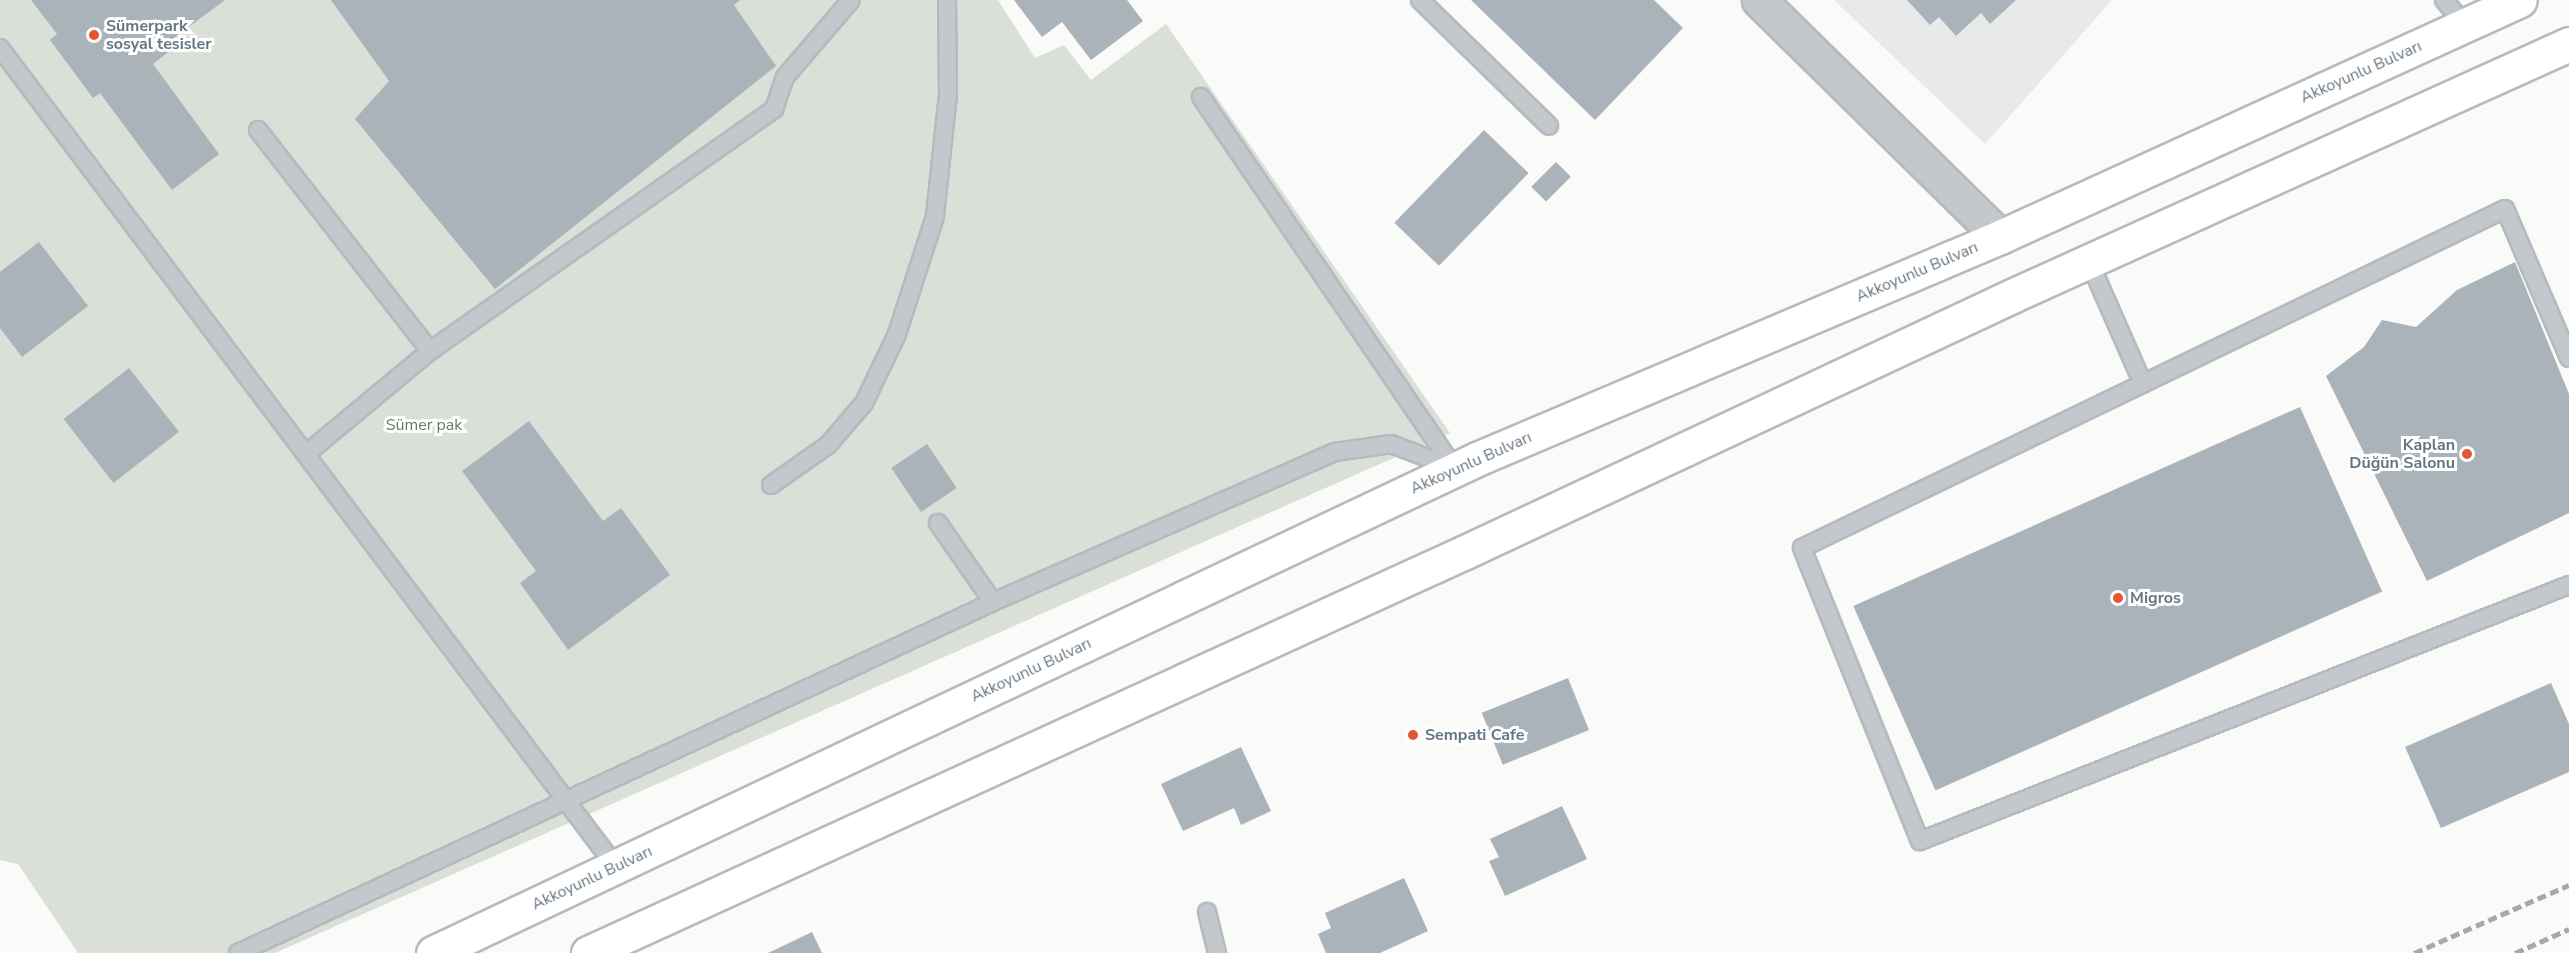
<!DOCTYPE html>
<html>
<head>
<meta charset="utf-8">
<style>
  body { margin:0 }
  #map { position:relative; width:2569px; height:953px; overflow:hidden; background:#fafaf8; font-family:"Nunito Sans",sans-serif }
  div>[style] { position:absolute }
  .built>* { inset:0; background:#e8e9e9 }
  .green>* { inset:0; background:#dadfd7 }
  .building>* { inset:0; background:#aab3b9; transform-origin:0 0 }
  .roads { filter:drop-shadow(2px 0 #b5babe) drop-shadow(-2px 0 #b5babe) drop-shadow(0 2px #b5babe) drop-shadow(0 -2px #b5babe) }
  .lane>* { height:16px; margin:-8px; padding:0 8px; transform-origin:8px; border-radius:8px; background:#c3c8cc }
  .street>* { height:33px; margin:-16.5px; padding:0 16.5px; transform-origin:16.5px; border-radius:16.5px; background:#c3c8cc }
  .primary>* { height:33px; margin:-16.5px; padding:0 16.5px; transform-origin:16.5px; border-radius:16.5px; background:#fff }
  .rail>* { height:4.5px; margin-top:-2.25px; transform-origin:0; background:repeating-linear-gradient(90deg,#a2aab0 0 9px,transparent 0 13.5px) }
  .dots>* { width:16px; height:16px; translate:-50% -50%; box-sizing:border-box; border:3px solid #fff; border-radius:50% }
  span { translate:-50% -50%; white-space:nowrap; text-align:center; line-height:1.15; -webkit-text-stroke:6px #fff; paint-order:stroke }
  .poi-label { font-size:16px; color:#657683; font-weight:700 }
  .left { translate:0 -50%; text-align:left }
  .right { translate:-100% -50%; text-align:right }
  .street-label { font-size:16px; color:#657683 }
  .park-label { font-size:16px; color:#687a64 }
</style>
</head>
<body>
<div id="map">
  <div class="built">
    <i style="clip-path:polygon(1834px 0,2112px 0,1985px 144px)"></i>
  </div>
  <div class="green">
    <i style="clip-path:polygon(0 0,998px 0,1035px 58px,1064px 45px,1091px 80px,1166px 24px,1450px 433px,275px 953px,78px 953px,18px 864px,0 860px)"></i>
  </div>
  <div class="building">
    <i style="clip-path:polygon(31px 0,225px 0,167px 43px,171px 50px,153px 64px,219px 154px,172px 190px,100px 93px,93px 98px,50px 40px,57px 34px)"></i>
    <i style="clip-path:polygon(331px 0,740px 0,734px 5px,776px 66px,495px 289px,355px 119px,389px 81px)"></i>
    <i style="clip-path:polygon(1014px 0,1127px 0,1143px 21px,1091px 60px,1062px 22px,1042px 37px)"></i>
    <i style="clip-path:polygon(1471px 0,1654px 0,1683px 28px,1595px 120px)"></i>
    <i style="clip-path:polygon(1907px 0,2016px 0,1990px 24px,1981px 13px,1956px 36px,1939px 17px,1930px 25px)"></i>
    <i style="left:1484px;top:130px;width:62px;height:129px;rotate:44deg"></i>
    <i style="left:1556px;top:162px;width:21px;height:35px;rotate:45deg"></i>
    <i style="clip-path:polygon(39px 242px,88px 306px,22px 357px,0 328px,0 272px)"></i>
    <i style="clip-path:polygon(2515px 262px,2569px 394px,2569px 513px,2427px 581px,2326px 376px,2364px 347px,2382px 320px,2416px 327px,2457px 290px)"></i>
    <i style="left:129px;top:368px;width:81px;height:83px;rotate:52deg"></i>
    <i style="left:2300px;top:407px;width:202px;height:489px;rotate:66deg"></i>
    <i style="clip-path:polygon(529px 421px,603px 521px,621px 508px,670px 575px,568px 650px,520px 583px,536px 571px,462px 471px)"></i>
    <i style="left:927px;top:444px;width:53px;height:43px;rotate:56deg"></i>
    <i style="left:1568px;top:678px;width:56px;height:93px;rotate:68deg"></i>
    <i style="clip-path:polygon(2551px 683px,2569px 724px,2569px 772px,2441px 828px,2405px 747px)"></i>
    <i style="clip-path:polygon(1241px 747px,1271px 811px,1241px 825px,1234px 808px,1183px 831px,1161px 784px)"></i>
    <i style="clip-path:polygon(1562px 806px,1587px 859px,1505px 896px,1489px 861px,1499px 857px,1490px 839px)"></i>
    <i style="clip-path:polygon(1404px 878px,1428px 931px,1380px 953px,1326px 953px,1318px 934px,1331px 928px,1325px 913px)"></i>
    <i style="clip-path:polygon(812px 932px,822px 953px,768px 953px)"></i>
  </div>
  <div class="roads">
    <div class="lane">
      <i style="left:1420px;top:0;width:180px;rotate:44.3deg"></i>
      <i style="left:2444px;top:0;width:33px;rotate:50deg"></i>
      <i style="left:0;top:48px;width:1025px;rotate:53.05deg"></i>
      <i style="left:1201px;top:97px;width:450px;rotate:55.7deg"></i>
      <i style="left:258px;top:130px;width:280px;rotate:52.1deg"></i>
      <i style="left:2089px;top:261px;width:134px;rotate:66.3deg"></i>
      <i style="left:2569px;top:358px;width:162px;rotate:-113.2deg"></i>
      <i style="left:2505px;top:209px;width:780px;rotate:154.26deg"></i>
      <i style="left:1802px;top:548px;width:316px;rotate:68.1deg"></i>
      <i style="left:1920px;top:841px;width:698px;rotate:-21.53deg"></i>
      <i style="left:306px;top:454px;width:161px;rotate:-39.7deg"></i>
      <i style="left:430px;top:351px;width:421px;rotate:-35.1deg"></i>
      <i style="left:774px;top:109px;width:34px;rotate:-71deg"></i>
      <i style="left:785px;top:77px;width:101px;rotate:-49.4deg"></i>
      <i style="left:771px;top:485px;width:70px;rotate:-35.1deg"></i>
      <i style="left:828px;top:445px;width:55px;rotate:-49.4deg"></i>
      <i style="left:864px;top:403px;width:76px;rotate:-64.4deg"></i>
      <i style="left:897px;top:334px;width:124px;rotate:-72.1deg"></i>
      <i style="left:935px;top:216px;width:122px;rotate:-83.9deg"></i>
      <i style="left:948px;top:95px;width:95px;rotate:-90.6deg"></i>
      <i style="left:938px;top:523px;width:96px;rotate:55.2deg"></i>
      <i style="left:1207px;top:912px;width:42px;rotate:76.3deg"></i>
      <i style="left:238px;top:953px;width:833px;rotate:-24.93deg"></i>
      <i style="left:993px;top:602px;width:373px;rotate:-23.7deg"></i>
      <i style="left:1335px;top:452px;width:57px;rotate:-8.1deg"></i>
      <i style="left:1391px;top:444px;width:67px;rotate:20.9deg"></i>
    </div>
    <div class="street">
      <i style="left:1759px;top:0;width:338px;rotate:44.5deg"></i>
    </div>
    <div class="primary">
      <i style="left:433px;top:953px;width:1155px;rotate:-25.32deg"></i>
      <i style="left:1477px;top:459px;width:568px;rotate:-23deg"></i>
      <i style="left:2000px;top:237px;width:571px;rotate:-24.5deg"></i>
      <i style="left:588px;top:953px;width:962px;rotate:-24.57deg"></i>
      <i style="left:1463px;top:553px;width:608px;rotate:-25.09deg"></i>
      <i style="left:2014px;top:295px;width:609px;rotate:-24.33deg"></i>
    </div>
  </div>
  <div class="rail">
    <i style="left:2414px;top:953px;width:169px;rotate:-23.7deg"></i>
    <i style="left:2515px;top:953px;width:59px;rotate:-24deg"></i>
  </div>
  <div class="dots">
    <i style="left:94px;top:35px;background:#e4572e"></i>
    <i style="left:2467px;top:454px;background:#e4572e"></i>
    <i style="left:2118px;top:598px;background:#e4572e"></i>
    <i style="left:1413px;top:735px;background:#e4572e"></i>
  </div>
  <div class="poi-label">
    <span class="left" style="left:106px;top:35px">Sümerpark<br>sosyal tesisler</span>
    <span class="right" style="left:2455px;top:454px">Kaplan<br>Düğün Salonu</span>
    <span class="left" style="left:2130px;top:598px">Migros</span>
    <span class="left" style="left:1425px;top:735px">Sempati Cafe</span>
  </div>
  <div class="street-label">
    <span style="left:2361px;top:72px;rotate:-24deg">Akkoyunlu Bulvarı</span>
    <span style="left:1917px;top:272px;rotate:-23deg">Akkoyunlu Bulvarı</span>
    <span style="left:1471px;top:463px;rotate:-24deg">Akkoyunlu Bulvarı</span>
    <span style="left:1031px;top:670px;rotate:-25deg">Akkoyunlu Bulvarı</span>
    <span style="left:592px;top:878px;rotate:-25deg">Akkoyunlu Bulvarı</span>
  </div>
  <div class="park-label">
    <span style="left:424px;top:425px">Sümer pak</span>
  </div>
</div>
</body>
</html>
